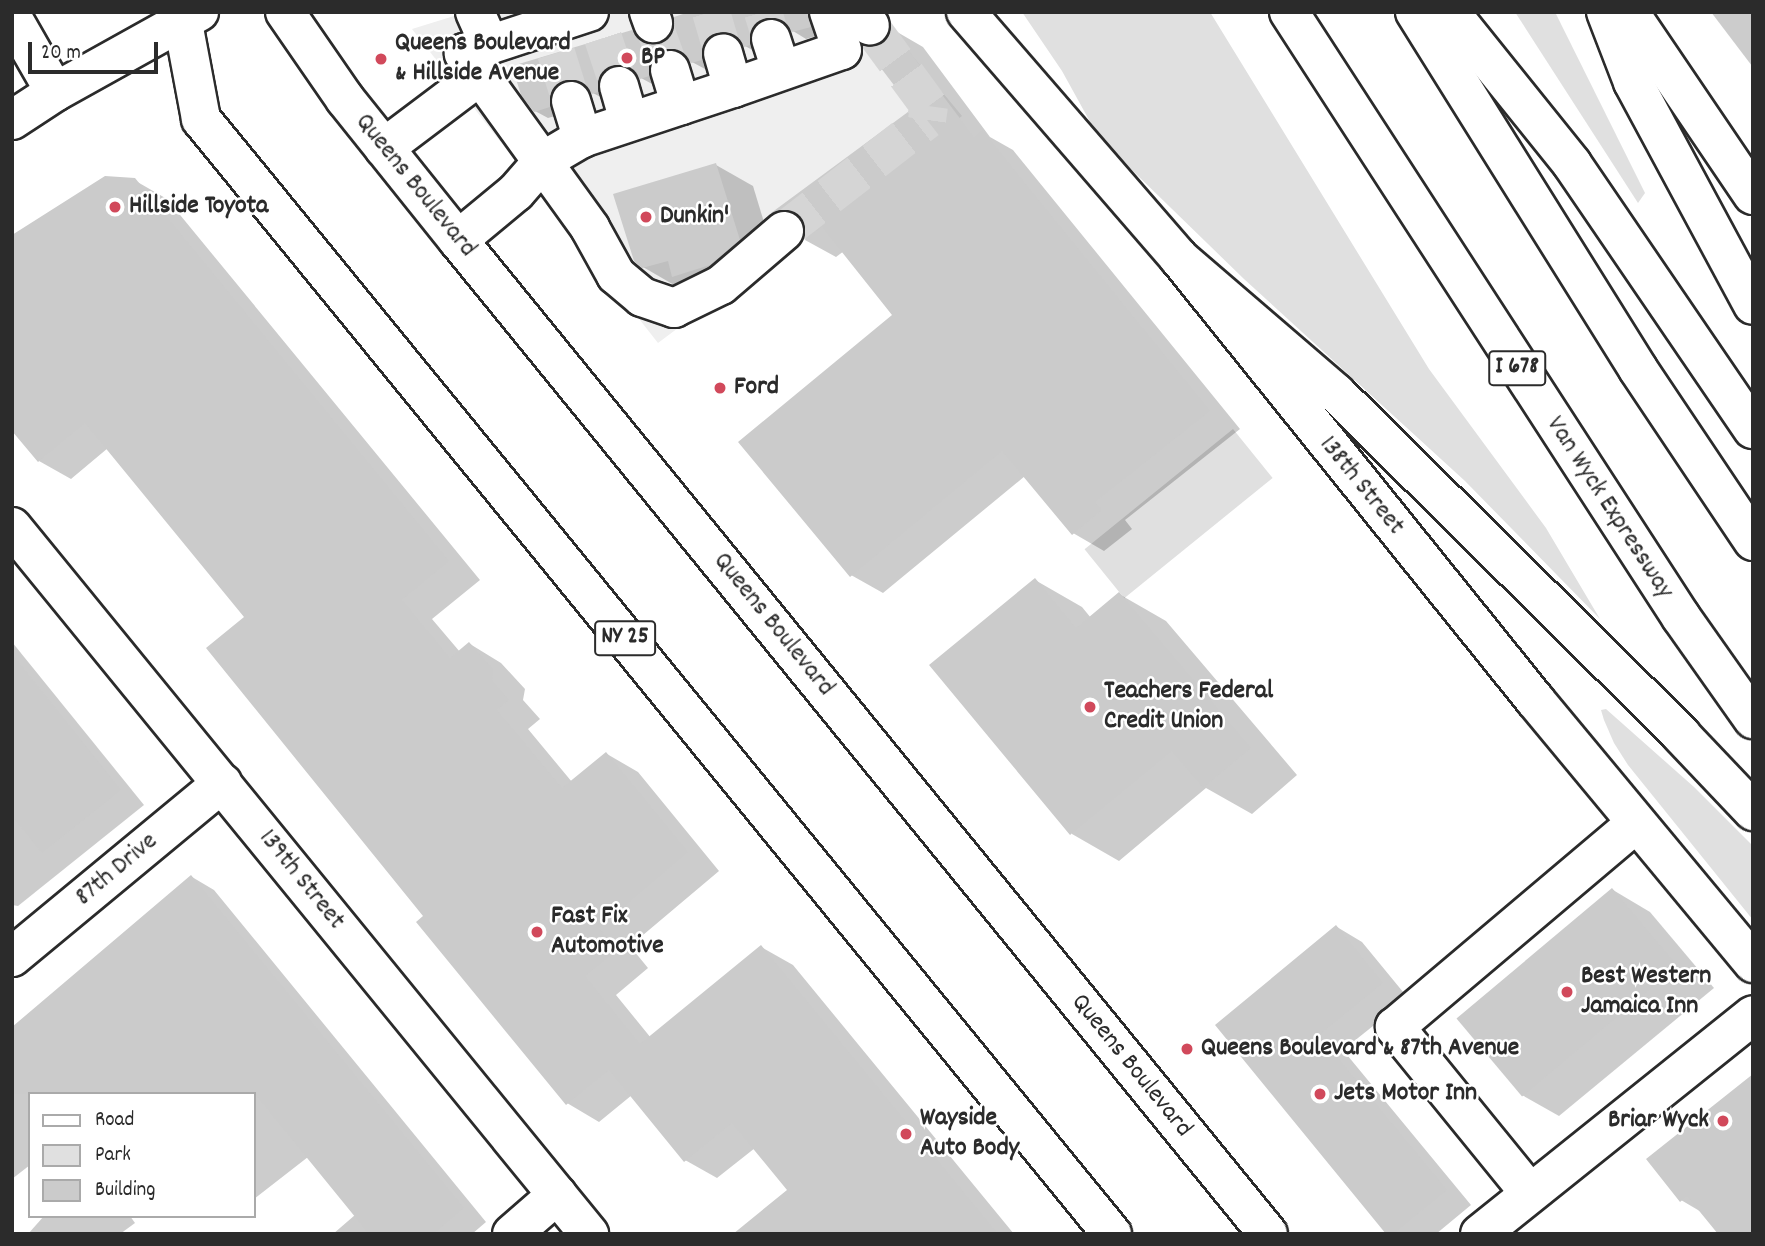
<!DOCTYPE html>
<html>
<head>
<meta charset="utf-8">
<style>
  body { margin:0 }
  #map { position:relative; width:1765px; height:1246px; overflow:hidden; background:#fff; font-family:Dekko,sans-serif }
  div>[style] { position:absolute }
  .built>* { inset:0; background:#efefef }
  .green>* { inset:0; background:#e0e0e0; transform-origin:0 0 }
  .shadow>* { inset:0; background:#0003 }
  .building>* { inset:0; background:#cbcbcb; transform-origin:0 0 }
  .minor-tunnel>* { height:38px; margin-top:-19px; transform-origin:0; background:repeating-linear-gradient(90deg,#d5d5d5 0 38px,transparent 0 57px) }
  .roads { filter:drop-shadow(2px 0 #2b2b2b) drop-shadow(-2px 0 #2b2b2b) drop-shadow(0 2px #2b2b2b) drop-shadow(0 -2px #2b2b2b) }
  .minor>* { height:38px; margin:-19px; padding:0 19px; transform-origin:19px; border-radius:19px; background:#fff }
  .major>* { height:38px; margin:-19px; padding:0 19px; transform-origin:19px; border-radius:19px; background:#fff }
  .highway>* { height:38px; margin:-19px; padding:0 19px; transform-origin:19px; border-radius:19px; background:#fff }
  .dots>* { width:19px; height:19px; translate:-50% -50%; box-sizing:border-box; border:4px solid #fff; border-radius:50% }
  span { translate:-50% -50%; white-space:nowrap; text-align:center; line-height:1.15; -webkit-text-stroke:5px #fff; paint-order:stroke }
  .shield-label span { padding:2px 5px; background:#fff; border:2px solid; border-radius:5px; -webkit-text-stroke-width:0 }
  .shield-label { font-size:24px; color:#2b2b2b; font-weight:700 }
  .poi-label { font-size:26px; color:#2b2b2b; font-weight:700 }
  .left { translate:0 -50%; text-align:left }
  .right { translate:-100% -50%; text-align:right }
  .street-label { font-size:26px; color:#2b2b2b }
  .frame { position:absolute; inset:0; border:14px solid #2b2b2b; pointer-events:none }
  .legend { position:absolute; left:28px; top:1092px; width:228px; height:126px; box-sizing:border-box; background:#fff; border:2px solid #aaa; margin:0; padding:9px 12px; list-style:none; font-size:21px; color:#2b2b2b }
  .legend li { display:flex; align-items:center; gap:14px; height:35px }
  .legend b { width:35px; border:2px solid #aaa }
  .scale { position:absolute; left:28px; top:42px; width:130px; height:32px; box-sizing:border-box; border:4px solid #2b2b2b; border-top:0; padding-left:9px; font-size:21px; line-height:24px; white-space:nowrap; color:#2b2b2b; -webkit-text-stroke:5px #fff; paint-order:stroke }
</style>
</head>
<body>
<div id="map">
  <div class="built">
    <i style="clip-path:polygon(467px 12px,876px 12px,962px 116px,658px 343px,412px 29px)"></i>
  </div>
  <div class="green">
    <i style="clip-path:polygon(1022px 12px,1210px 12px,1429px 369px,1546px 528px,1600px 619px,1465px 481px,1244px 279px,1099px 138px,1062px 71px)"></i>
    <i style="clip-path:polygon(1515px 12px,1555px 12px,1645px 193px,1638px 203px)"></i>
    <i style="left:1233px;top:429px;width:63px;height:191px;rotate:51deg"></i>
    <i style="clip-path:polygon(1606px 709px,1694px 787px,1753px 846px,1753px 920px,1628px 765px,1614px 743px,1604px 720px,1601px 710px)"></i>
  </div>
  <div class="shadow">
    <i style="clip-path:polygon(695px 12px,821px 12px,823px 34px,806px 39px,793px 31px,788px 24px,778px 24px,758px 53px,745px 46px,741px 38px,730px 38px,714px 67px,705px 69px,692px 62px,688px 55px,676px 56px,661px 83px,654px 85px,641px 78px,637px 71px,626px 71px,606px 100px,593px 93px,589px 86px,577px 87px,562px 114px,548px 118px,535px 111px,523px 94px,632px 31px,650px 46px,660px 45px)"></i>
    <i style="clip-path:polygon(1711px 12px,1753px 12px,1753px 67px,1752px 66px)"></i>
    <i style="clip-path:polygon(892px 29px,923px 47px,990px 137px,1013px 150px,1240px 429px,1125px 520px,1132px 529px,1104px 551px,1073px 533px,1025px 476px,883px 593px,851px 575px,894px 315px,844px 251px,836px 257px,805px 240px,807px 230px,774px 213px,914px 109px,885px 45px)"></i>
    <i style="clip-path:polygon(716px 165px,753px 186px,776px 262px,681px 289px,643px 267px)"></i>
    <i style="clip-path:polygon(134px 180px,167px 199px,480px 580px,432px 619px,460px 652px,470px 644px,501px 663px,525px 689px,523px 700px,540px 719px,528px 729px,572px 782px,607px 754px,638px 772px,719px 871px,630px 946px,648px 968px,616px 995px,651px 1038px,761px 947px,793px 965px,1014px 1234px,736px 1234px,790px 1190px,755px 1148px,717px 1178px,685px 1160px,632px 1095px,599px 1122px,567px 1103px,426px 916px,247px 617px,108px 448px,71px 479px,39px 461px)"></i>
    <i style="clip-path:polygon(1035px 580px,1082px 607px,1091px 618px,1119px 594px,1166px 621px,1297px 775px,1252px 814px,1206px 788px,1119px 861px,1072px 834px)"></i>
    <i style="clip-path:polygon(12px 642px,144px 805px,18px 906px,12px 905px)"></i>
    <i style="clip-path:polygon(192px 877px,214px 890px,486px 1222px,472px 1234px,333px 1234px,355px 1215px,308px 1157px,254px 1199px,254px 1094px)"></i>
    <i style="clip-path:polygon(1613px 890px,1650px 912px,1714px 988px,1559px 1116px,1522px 1095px)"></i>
    <i style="clip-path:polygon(1337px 927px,1362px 942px,1408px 998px,1343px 1050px,1471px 1205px,1436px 1234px,1388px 1234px,1217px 1025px)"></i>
    <i style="clip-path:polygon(12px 1053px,30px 1094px,30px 1165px,12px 1179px)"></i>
    <i style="clip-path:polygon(1753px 1083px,1703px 1213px,1681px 1200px)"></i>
    <i style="clip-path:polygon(44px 1216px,130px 1216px,135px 1223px,120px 1234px,28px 1234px)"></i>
  </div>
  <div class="building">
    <i style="clip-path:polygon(689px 12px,808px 12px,811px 27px,792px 32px,785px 22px,775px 18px,765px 18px,754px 25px,750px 34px,750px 45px,744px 47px,739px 38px,729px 32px,716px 32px,708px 37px,702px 47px,702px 60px,691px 63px,685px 54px,675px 49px,663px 49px,653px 56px,649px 65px,649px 76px,640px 79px,634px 70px,625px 65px,613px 65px,604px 70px,598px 80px,598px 92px,592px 94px,586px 86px,577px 80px,564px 80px,556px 86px,550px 95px,550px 107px,534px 112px,521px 95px,512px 66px,632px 30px,640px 40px,650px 45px,660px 44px,670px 36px,674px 27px,674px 17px)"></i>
    <i style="clip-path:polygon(891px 27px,974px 137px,982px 130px,1210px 411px,1095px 502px,1102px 510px,1072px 535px,1002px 451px,850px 577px,738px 442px,892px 315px,822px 227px,803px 240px,806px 228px,800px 216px,791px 210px,771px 213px,912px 109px,865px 47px,884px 43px)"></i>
    <i style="clip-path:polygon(716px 163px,740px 240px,710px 265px,672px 277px,668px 261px,642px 268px,634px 261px,613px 194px)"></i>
    <i style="clip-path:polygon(105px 176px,135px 178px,449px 561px,402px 600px,450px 658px,469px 642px,493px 669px,492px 680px,509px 700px,497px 710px,562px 788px,606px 752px,688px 852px,599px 928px,618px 950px,585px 976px,640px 1044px,761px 945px,998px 1234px,733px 1234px,787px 1190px,732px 1123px,684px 1162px,609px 1070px,566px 1105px,416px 922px,423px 916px,206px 648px,244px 617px,85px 423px,38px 462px,12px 431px,12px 235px)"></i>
    <i style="clip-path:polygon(1035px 578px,1076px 628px,1119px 592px,1251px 748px,1203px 788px,1172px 751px,1070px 835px,929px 665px)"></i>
    <i style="clip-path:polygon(12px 654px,121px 790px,42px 853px,12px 816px)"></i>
    <i style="clip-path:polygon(191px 875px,464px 1208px,433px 1234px,369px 1234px,255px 1094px,12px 1094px,12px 1027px)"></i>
    <i style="left:1612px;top:888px;width:102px;height:203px;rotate:50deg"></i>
    <i style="clip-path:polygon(1336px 925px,1383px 983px,1319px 1035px,1447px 1190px,1393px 1234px,1386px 1234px,1215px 1025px)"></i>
    <i style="clip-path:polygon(1753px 1074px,1753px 1234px,1718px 1234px,1687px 1196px,1680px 1202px,1646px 1159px)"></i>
  </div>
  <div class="minor-tunnel">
    <i style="left:711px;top:12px;width:43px;rotate:73.7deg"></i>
    <i style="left:763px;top:12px;width:28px;rotate:73deg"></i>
    <i style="left:653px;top:23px;width:50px;rotate:70.1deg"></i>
    <i style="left:603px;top:38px;width:51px;rotate:71.6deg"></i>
    <i style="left:556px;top:53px;width:50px;rotate:72.6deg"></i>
    <i style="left:784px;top:231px;width:181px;rotate:-37.8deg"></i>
    <i style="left:927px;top:120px;width:14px;rotate:-82deg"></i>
    <i style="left:929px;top:106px;width:99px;rotate:-126.4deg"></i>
  </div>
  <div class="roads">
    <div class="minor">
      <i style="left:475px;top:12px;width:36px;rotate:66deg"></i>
      <i style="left:589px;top:12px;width:132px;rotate:161.8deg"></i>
      <i style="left:464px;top:53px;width:216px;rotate:54.2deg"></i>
      <i style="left:590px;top:228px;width:54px;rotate:61deg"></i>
      <i style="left:616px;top:275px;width:34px;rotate:40deg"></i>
      <i style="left:642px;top:297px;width:34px;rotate:19deg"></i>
      <i style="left:674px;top:308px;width:52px;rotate:-26.1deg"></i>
      <i style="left:721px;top:285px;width:83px;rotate:-40.6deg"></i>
      <i style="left:649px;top:12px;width:12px;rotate:70deg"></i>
      <i style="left:858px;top:12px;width:18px;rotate:49deg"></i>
      <i style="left:12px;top:17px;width:86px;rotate:60.2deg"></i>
      <i style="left:771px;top:39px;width:33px;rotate:72deg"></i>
      <i style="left:670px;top:70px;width:37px;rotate:73deg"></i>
      <i style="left:619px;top:86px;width:37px;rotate:74deg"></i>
      <i style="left:733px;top:88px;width:115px;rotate:-19.2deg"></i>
      <i style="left:842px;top:50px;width:40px;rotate:-108.9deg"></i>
      <i style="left:571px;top:101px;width:39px;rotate:73deg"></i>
      <i style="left:384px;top:148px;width:121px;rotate:-37deg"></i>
      <i style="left:458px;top:240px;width:75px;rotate:-39.6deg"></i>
      <i style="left:516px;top:192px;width:41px;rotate:-48.9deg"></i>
      <i style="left:543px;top:161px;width:45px;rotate:-30.5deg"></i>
      <i style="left:582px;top:138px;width:159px;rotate:-18.3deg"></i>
      <i style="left:733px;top:88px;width:36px;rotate:-106deg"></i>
      <i style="left:12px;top:527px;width:913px;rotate:50.78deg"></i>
      <i style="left:12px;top:957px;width:273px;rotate:-39.6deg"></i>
      <i style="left:1529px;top:1192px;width:213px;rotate:-129.1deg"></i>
      <i style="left:1395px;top:1027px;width:316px;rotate:-40.2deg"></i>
      <i style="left:512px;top:1234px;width:60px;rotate:-40.9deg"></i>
      <i style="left:1480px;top:1234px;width:350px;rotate:-38.7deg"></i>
    </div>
    <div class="major">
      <i style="left:181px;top:12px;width:109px;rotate:79.4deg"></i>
      <i style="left:201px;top:119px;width:1440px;rotate:50.75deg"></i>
      <i style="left:285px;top:12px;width:106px;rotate:55.4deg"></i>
      <i style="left:345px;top:99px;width:181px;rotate:51.3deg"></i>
      <i style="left:458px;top:240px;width:1282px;rotate:50.82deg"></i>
      <i style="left:966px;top:12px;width:325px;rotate:49.1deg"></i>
      <i style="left:1179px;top:258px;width:568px;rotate:51.15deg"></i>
      <i style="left:1535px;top:700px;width:342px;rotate:50.3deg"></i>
      <i style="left:1629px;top:12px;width:221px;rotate:55.9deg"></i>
      <i style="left:12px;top:120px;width:51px;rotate:-33.1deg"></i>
      <i style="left:55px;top:92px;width:165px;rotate:-29.1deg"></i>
    </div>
    <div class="highway">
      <i style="left:1289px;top:12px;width:721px;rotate:57.06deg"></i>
      <i style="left:1681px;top:617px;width:125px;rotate:54.8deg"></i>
      <i style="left:1415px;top:12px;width:421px;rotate:58deg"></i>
      <i style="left:1638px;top:369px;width:207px;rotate:56.2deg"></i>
      <i style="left:1450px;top:12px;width:195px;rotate:51.2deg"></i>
      <i style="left:1572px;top:164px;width:321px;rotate:55.7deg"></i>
      <i style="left:1606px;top:12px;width:75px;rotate:68.9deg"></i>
      <i style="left:1633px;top:82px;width:253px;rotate:61.7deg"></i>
      <i style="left:1179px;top:258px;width:207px;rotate:40.7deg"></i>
      <i style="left:1336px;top:393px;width:486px;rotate:44.7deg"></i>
      <i style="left:1681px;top:735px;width:105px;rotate:46.5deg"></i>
    </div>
  </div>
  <div class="dots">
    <i style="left:627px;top:58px;background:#d1495b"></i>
    <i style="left:381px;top:59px;background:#d1495b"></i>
    <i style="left:115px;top:207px;background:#d1495b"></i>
    <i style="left:646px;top:217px;background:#d1495b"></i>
    <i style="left:720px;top:388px;background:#d1495b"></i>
    <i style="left:1090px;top:707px;background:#d1495b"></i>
    <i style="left:537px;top:932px;background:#d1495b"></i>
    <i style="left:1567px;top:992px;background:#d1495b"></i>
    <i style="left:1187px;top:1049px;background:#d1495b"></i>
    <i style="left:1320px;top:1094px;background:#d1495b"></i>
    <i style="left:1723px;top:1121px;background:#d1495b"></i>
    <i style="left:906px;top:1134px;background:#d1495b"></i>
  </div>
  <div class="shield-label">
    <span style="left:1517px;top:368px">I 678</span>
    <span style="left:625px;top:638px">NY 25</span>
  </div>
  <div class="poi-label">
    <span class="left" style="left:395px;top:59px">Queens Boulevard<br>&amp; Hillside Avenue</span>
    <span class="left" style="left:641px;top:58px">BP</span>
    <span class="left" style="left:129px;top:207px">Hillside Toyota</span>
    <span class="left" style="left:660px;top:217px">Dunkin'</span>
    <span class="left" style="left:734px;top:388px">Ford</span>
    <span class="left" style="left:1104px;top:707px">Teachers Federal<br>Credit Union</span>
    <span class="left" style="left:551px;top:932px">Fast Fix<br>Automotive</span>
    <span class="left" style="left:1581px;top:992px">Best Western<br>Jamaica Inn</span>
    <span class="left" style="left:1201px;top:1049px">Queens Boulevard &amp; 87th Avenue</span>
    <span class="left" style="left:1334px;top:1094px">Jets Motor Inn</span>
    <span class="left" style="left:920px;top:1134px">Wayside<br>Auto Body</span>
    <span class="right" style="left:1709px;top:1121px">Briar Wyck</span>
  </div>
  <div class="street-label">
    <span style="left:415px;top:186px;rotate:51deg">Queens Boulevard</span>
    <span style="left:1361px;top:486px;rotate:51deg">138th Street</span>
    <span style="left:1609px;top:508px;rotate:57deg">Van Wyck Expressway</span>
    <span style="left:773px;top:625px;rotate:51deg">Queens Boulevard</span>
    <span style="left:117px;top:870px;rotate:-40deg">87th Drive</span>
    <span style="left:301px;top:880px;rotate:51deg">139th Street</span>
    <span style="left:1131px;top:1066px;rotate:51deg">Queens Boulevard</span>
  </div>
  <div class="frame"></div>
  <ul class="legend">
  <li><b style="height:9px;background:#fff"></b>Road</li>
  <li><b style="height:19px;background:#e0e0e0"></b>Park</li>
  <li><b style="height:19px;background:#cbcbcb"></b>Building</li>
  </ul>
  <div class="scale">20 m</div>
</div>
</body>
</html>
